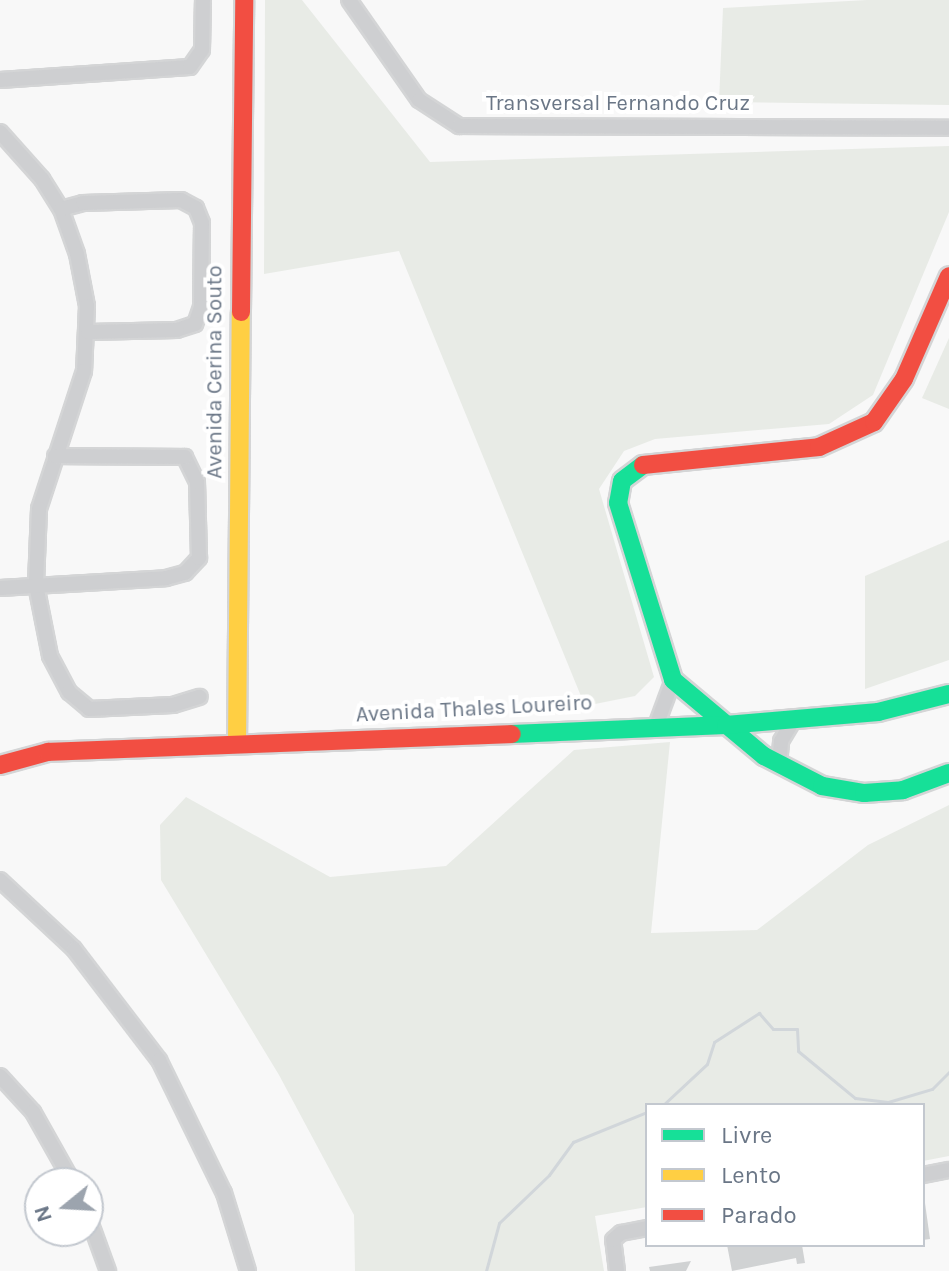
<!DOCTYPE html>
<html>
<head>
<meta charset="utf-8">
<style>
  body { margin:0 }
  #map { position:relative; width:949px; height:1271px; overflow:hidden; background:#f8f8f8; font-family:Karla,sans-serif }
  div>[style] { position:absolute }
  .green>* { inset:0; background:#e8ebe6 }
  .stream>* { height:3px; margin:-1.5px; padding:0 1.5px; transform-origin:1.5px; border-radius:1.5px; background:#d1d6da }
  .building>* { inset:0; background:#d0d2d3 }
  .roads { filter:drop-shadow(2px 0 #d4d5d6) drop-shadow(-2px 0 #d4d5d6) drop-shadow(0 2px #d4d5d6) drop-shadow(0 -2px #d4d5d6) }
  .street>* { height:14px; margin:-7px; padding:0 7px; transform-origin:7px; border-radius:7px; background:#cecfd1 }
  .fast>* { height:18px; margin:-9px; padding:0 9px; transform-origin:9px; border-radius:9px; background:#16e098 }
  .slow>* { height:18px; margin:-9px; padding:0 9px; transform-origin:9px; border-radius:9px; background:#ffcf43 }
  .jam>* { height:18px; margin:-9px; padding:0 9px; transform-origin:9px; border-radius:9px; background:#f24e42 }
  span { translate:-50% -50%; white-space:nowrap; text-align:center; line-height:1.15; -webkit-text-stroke:8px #fff; paint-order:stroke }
  .street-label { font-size:22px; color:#6a7686 }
  .legend { position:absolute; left:645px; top:1103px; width:280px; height:144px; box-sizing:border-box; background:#fff; border:2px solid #c3c8cf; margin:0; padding:10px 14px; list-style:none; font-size:24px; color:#6a7686 }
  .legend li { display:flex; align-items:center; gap:16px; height:40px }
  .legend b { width:40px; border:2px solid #c3c8cf }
  .north { position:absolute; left:24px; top:1167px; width:80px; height:80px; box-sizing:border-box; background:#fff; border:2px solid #c3c8cf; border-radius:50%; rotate:252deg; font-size:22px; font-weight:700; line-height:32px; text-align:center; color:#6a7686 }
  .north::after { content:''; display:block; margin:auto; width:28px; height:36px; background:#9ca4ae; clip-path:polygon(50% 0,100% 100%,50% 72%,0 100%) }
</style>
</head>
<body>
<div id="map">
  <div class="green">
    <i style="clip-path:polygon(265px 0,302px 0,430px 162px,949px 146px,949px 212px,873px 395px,829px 424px,655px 439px,624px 451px,599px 489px,654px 677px,635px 696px,585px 706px,399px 251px,264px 274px)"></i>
    <i style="clip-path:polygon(867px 0,949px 0,949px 105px,719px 102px,723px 8px)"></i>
    <i style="clip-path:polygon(949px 338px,949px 409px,922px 398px)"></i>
    <i style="clip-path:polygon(949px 540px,949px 660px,865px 689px,865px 576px)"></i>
    <i style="clip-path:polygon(670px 742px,651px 933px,757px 930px,868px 845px,949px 805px,949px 1156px,923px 1161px,923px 1105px,647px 1105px,647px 1207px,595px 1216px,604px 1271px,355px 1271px,354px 1215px,279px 1075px,161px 880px,160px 825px,186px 797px,330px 877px,446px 866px,574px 750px)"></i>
  </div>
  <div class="stream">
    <i style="left:663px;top:1105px;width:60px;rotate:-43deg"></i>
    <i style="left:707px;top:1064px;width:23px;rotate:-72deg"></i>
    <i style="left:714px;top:1042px;width:54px;rotate:-32.8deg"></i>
    <i style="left:759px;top:1013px;width:21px;rotate:49deg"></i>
    <i style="left:773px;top:1029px;width:24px"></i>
    <i style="left:797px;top:1029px;width:22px;rotate:87deg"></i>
    <i style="left:798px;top:1051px;width:74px;rotate:39.5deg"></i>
    <i style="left:855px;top:1098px;width:33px;rotate:7deg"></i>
    <i style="left:888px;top:1102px;width:46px;rotate:-16.5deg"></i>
    <i style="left:932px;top:1089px;width:24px;rotate:-45deg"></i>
    <i style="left:486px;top:1271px;width:50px;rotate:-74.8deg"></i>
    <i style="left:499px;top:1223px;width:69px;rotate:-43.8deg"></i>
    <i style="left:549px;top:1175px;width:41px;rotate:-54deg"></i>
    <i style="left:573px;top:1142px;width:80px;rotate:-22.1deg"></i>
  </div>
  <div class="building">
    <i style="clip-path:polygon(923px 1203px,925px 1203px,930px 1239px,923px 1240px)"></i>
    <i style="clip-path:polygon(727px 1245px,802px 1245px,805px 1263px,797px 1264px,796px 1258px,732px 1271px)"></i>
    <i style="clip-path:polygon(691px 1261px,686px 1271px,650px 1271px,649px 1267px)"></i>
  </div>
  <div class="roads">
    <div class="street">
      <i style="left:349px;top:0;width:122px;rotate:55deg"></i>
      <i style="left:419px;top:100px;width:48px;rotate:33deg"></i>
      <i style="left:459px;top:126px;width:490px;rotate:0.2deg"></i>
      <i style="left:0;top:80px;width:190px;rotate:-3.9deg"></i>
      <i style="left:190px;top:67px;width:21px;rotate:-55deg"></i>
      <i style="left:202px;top:50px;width:50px;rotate:-88.9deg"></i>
      <i style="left:0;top:132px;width:63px;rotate:48.2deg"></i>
      <i style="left:42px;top:179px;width:36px;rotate:58deg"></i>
      <i style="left:61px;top:209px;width:48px;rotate:70.4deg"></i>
      <i style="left:77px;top:254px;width:53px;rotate:79.1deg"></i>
      <i style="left:87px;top:306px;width:65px;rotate:92.6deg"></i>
      <i style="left:84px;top:371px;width:145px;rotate:108.1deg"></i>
      <i style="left:39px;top:509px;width:76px;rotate:92.3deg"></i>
      <i style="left:36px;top:585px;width:72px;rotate:78.8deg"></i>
      <i style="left:50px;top:656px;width:41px;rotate:62.2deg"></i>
      <i style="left:69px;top:692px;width:26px;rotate:40deg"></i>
      <i style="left:89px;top:709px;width:84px;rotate:-2.7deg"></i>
      <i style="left:173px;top:705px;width:28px;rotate:-17deg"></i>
      <i style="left:61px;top:209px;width:23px;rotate:-15deg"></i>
      <i style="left:83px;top:203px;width:98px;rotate:-1.8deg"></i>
      <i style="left:181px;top:200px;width:17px;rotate:28deg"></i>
      <i style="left:196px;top:208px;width:16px;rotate:68deg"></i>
      <i style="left:202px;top:223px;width:84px;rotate:90.7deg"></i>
      <i style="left:201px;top:307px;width:18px;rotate:109deg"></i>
      <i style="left:195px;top:324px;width:19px;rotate:162deg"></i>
      <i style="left:177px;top:330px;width:89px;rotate:178.7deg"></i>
      <i style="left:0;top:588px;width:166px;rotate:-3.4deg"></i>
      <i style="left:166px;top:578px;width:20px;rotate:-15deg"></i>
      <i style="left:185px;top:573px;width:21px;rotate:-47deg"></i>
      <i style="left:199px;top:558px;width:76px;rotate:-91.5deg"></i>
      <i style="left:197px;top:482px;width:28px;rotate:-116deg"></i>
      <i style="left:185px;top:457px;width:130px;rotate:-179.6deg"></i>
      <i style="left:656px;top:726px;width:49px;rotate:-69.7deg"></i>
      <i style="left:779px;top:765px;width:24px;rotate:-85deg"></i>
      <i style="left:781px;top:741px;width:26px;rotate:-59deg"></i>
      <i style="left:0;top:880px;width:101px;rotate:43deg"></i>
      <i style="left:74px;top:949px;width:140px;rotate:52.6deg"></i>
      <i style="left:159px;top:1060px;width:148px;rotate:64deg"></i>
      <i style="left:224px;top:1193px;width:82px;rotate:72.9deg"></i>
      <i style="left:0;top:1076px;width:49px;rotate:47.5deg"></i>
      <i style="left:33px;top:1112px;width:81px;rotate:60.6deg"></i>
      <i style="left:923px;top:1175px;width:26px;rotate:-11deg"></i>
      <i style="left:88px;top:1216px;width:59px;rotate:70deg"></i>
      <i style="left:617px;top:1271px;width:31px;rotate:-97deg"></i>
      <i style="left:613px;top:1240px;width:11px;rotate:-41deg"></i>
      <i style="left:621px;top:1233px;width:26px;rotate:-11deg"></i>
    </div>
    <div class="fast">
      <i style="left:643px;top:465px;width:26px;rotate:143deg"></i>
      <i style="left:622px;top:481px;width:22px;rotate:100deg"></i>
      <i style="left:618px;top:503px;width:185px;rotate:72.7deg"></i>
      <i style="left:673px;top:680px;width:119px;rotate:39.9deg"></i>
      <i style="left:764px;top:756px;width:65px;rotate:27.3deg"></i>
      <i style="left:822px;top:786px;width:43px;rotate:9.5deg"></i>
      <i style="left:864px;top:793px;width:39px;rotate:-4deg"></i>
      <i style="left:903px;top:790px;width:49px;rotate:-20.3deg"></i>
      <i style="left:512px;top:734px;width:214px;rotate:-2.4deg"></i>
      <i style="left:726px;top:725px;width:153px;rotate:-4.9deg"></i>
      <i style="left:878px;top:712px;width:73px;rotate:-14.2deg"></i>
    </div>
    <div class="slow">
      <i style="left:237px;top:744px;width:432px;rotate:-89.5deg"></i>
    </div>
    <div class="jam">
      <i style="left:241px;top:312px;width:312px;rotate:-89.4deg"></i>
      <i style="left:643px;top:465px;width:177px;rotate:-5.8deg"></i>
      <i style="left:819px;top:447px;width:60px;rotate:-24.4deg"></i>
      <i style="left:874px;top:422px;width:52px;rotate:-55.1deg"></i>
      <i style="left:904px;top:379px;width:112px;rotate:-66.4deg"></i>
      <i style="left:0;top:765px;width:50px;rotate:-15.2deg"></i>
      <i style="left:48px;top:752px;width:464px;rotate:-2.2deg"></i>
    </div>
  </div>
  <div class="street-label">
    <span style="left:618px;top:104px">Transversal Fernando Cruz</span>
    <span style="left:215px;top:372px;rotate:-90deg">Avenida Cerina Souto</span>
    <span style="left:474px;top:709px;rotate:-3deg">Avenida Thales Loureiro</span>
  </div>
  <ul class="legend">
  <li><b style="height:10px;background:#16e098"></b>Livre</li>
  <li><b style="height:10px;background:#ffcf43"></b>Lento</li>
  <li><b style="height:10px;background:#f24e42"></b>Parado</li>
  </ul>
  <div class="north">N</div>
</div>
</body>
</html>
